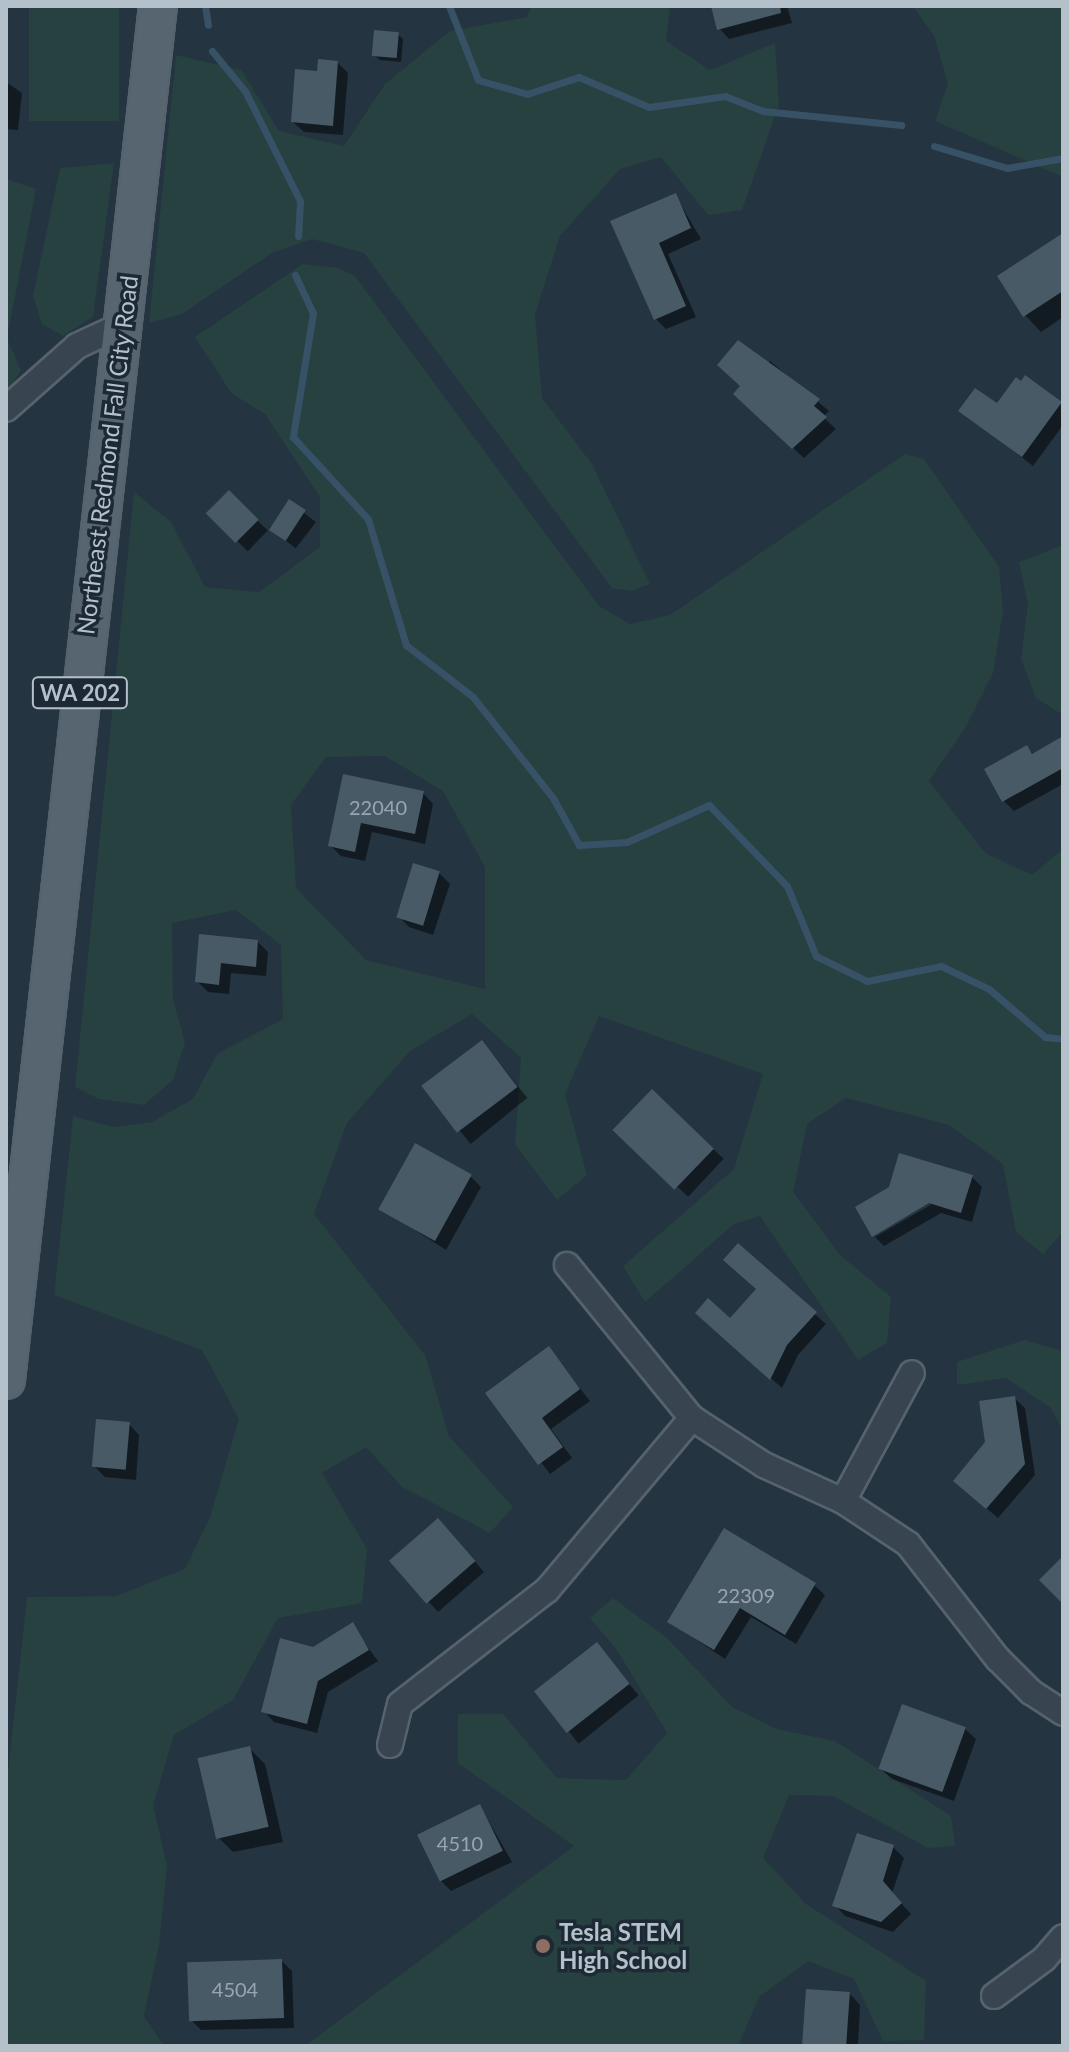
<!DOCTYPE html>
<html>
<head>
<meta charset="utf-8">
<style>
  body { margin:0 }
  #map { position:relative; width:1069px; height:2052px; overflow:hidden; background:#243440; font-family:Lato,sans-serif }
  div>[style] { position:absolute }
  .green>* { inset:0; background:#264140; transform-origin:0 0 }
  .shadow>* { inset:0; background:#0007; transform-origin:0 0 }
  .stream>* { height:7px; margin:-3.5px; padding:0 3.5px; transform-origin:3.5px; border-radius:3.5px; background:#375267 }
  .building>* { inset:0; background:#485a66; transform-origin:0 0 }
  .roads { filter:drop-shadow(2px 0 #56636d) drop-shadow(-2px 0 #56636d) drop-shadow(0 2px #56636d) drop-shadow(0 -2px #56636d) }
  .street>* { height:24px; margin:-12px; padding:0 12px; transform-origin:12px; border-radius:12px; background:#384550 }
  .primary>* { height:36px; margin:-18px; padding:0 18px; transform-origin:18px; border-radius:18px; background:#566570 }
  .dots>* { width:22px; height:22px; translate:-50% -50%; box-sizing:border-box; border:4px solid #1d2a35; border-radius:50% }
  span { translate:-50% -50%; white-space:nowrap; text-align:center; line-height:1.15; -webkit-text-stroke:7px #1d2a35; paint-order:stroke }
  .number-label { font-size:20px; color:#99a6b1 }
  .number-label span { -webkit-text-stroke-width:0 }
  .shield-label span { padding:2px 6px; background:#1d2a35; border:2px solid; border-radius:6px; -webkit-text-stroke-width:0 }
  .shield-label { font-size:22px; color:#b4c0ca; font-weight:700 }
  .street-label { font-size:24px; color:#b4c0ca }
  .poi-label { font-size:24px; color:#b4c0ca; font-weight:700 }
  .left { translate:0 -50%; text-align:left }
  .frame { position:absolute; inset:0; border:8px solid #b4c0ca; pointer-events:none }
</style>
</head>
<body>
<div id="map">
  <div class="green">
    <i style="left:29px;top:6px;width:90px;height:115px"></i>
    <i style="clip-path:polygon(532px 6px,670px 6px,666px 41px,710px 70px,775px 43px,779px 105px,742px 210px,708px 215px,661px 157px,620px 169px,560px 236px,535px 314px,542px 398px,592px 464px,650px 584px,631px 591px,612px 588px,364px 253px,312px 239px,272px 253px,182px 314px,149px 323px,176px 55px,241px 70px,279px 131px,344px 146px,385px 84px,450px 31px,527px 17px)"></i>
    <i style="clip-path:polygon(913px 6px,1063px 6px,1063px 177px,935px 121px,948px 83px,934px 36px)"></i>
    <i style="clip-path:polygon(114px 163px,93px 317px,63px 336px,42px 324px,33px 296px,60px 168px)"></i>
    <i style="clip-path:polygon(6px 179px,36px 189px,7px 338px,21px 371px,6px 391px)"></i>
    <i style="clip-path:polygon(evenodd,303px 264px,338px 268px,355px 276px,599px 606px,630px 624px,670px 615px,905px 454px,924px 459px,999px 567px,1003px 611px,993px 673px,967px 725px,929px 781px,985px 853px,1032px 875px,1063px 849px,1063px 1232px,1043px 1254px,1016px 1232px,1003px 1164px,949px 1125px,846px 1098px,807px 1124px,793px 1192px,840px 1255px,891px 1297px,887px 1343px,858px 1360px,760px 1216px,734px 1224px,645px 1302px,623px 1266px,734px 1169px,763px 1074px,599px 1016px,565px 1094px,587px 1175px,557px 1200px,515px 1144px,521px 1058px,472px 1014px,410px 1051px,347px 1123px,314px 1214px,425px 1355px,449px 1436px,513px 1507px,490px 1533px,402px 1487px,366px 1447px,322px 1473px,367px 1549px,362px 1603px,278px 1618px,233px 1700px,174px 1735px,153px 1805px,167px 1866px,159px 1946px,144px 2016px,164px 2046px,6px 2046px,6px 1789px,27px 1597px,116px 1596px,185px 1569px,210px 1517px,239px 1419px,202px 1350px,54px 1295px,73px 1116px,113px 1127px,152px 1122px,193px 1099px,217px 1054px,283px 1019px,281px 945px,236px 910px,172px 923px,173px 1000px,185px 1042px,173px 1080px,144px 1105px,99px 1099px,75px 1087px,134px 492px,171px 522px,205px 587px,259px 592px,320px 547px,320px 497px,265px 414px,231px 393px,195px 337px,303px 264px,385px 756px,443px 791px,485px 867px,485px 989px,366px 960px,296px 888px,291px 805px,326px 757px,385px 756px)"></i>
    <i style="clip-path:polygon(1063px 545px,1063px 715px,1036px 698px,1021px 659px,1028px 604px,1019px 562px)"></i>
    <i style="clip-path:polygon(1024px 1340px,1063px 1351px,1063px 1431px,1051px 1408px,1006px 1378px,957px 1385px,957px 1362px)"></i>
    <i style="clip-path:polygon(613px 1598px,667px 1638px,732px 1707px,777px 1729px,835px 1741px,951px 1816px,955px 1846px,928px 1848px,833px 1796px,789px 1795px,763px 1858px,806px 1904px,926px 1981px,924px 2040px,883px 2041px,854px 1979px,808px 1961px,759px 1997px,738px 2046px,305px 2046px,574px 1846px,458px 1763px,458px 1714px,503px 1714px,557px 1778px,626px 1780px,667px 1733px,617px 1650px,590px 1618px)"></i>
  </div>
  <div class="shadow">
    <i style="clip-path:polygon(713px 6px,787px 6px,792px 23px,729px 39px,719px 28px)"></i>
    <i style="clip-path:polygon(398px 34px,403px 39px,401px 62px,380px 60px,375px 56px)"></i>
    <i style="clip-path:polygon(337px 62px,348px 73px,343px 135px,304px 132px,293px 122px,319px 73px)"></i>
    <i style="clip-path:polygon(6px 82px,22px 93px,18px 130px,6px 129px)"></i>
    <i style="clip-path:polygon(675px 195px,701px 239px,668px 254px,696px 317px,666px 329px,656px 319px,613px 222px)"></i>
    <i style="clip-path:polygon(1063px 236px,1063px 317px,1041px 332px,1025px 315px)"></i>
    <i style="clip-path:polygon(770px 361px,829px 411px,823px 417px,836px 429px,804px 458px,736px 394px)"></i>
    <i style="clip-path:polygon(1061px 404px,1063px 425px,1033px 466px,961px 410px)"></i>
    <i style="left:229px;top:493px;width:54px;height:29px;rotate:44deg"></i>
    <i style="left:290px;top:502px;width:33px;height:33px;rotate:38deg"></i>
    <i style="clip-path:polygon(1063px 746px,1063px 784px,1014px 811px,1004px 801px,1026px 747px,1034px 755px)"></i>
    <i style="clip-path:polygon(345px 776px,423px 793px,433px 804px,425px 844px,372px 832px,365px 861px,341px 856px,330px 845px)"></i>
    <i style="clip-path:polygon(439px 873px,450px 884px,433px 935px,409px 927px,398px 916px)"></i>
    <i style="clip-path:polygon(201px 936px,258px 942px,268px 952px,266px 976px,231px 973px,229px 994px,208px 992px,197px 981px)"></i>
    <i style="left:482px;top:1042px;width:72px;height:73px;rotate:51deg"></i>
    <i style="left:652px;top:1092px;width:98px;height:52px;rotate:43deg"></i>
    <i style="clip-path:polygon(470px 1176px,481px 1187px,446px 1250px,381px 1208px)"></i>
    <i style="clip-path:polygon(972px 1177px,982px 1187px,972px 1222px,941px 1213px,884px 1246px,875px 1237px,939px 1200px,891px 1188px)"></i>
    <i style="clip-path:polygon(738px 1245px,826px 1324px,798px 1355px,782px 1388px,708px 1323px,731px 1321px,758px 1290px)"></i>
    <i style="clip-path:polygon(549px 1349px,590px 1401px,551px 1429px,572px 1458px,550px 1474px,488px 1393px)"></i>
    <i style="clip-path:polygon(1014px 1398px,1025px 1408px,1035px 1475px,998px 1518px,966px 1491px)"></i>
    <i style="clip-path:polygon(129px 1424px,139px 1435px,136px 1480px,105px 1477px,94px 1466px)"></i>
    <i style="clip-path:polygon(449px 1531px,484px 1572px,438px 1612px,392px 1561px)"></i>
    <i style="clip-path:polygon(814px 1585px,825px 1595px,796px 1644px,751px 1617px,725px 1659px,670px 1622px)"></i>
    <i style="clip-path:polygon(352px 1625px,378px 1661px,328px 1692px,317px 1733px,274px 1722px,264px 1711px,314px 1649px)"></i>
    <i style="left:597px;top:1644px;width:66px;height:77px;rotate:51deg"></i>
    <i style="clip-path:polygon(965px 1729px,976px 1739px,954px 1801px,892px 1779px,881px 1769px)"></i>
    <i style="clip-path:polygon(249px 1748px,265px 1764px,283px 1842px,233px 1852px,217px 1836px)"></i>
    <i style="clip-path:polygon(480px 1806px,512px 1862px,451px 1891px,441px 1881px)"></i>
    <i style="clip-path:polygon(893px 1847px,904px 1858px,892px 1893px,911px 1914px,893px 1932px,845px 1916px,835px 1905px)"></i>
    <i style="clip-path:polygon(282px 1961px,292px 1971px,294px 2028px,201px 2030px,190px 2019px)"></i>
    <i style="clip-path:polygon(850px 1994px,860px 2005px,858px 2046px,804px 2046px)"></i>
  </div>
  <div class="stream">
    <i style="left:205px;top:6px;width:19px;rotate:81deg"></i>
    <i style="left:449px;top:6px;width:79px;rotate:68.6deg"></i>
    <i style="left:478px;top:80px;width:51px;rotate:15.9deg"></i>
    <i style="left:527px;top:94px;width:55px;rotate:-18.1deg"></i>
    <i style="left:579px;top:77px;width:76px;rotate:23.2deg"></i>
    <i style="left:649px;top:107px;width:77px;rotate:-8.2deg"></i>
    <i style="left:725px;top:96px;width:41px;rotate:21.5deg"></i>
    <i style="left:763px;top:111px;width:139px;rotate:5.8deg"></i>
    <i style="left:212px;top:51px;width:52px;rotate:50.5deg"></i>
    <i style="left:245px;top:91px;width:123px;rotate:63.4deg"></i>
    <i style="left:300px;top:201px;width:35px;rotate:93deg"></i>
    <i style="left:934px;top:146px;width:76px;rotate:16.8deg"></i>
    <i style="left:1007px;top:168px;width:57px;rotate:-10.1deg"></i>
    <i style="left:295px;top:275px;width:42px;rotate:64.7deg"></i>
    <i style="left:313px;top:313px;width:126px;rotate:99.2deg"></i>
    <i style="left:293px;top:437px;width:111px;rotate:47.6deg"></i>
    <i style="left:368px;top:519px;width:132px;rotate:73.2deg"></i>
    <i style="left:406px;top:645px;width:85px;rotate:37.8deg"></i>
    <i style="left:473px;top:697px;width:129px;rotate:51.6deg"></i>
    <i style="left:553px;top:798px;width:54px;rotate:61deg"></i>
    <i style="left:579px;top:845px;width:48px;rotate:-3.6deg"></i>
    <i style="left:627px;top:842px;width:90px;rotate:-24.3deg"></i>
    <i style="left:709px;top:805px;width:112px;rotate:46.1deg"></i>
    <i style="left:787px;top:886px;width:76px;rotate:67.5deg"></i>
    <i style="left:816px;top:956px;width:57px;rotate:26.1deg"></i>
    <i style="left:867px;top:981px;width:76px;rotate:-11.5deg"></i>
    <i style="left:941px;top:966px;width:53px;rotate:25.6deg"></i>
    <i style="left:989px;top:989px;width:74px;rotate:40.6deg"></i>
    <i style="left:1045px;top:1037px;width:18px;rotate:6deg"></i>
  </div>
  <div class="building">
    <i style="clip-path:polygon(711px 6px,780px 6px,781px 13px,717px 30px)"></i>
    <i style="left:374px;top:30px;width:25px;height:26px;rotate:5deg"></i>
    <i style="clip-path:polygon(318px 59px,338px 61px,333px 126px,291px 122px,295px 69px,317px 71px)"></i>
    <i style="clip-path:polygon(676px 193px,691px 228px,659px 243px,686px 306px,654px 320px,610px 221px)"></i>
    <i style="clip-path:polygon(1063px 233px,1063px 291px,1023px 317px,997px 276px)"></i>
    <i style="clip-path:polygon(738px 340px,820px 399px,814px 406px,827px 417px,792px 449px,733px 394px,740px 386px,717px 365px)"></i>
    <i style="clip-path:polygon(1025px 375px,1062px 402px,1022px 457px,958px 411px,975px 388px,997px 403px,1016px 377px,1021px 381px)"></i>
    <i style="left:229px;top:490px;width:42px;height:33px;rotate:45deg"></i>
    <i style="left:289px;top:499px;width:20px;height:37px;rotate:33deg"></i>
    <i style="clip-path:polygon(1063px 736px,1063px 768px,1002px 802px,984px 769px,1027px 745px,1032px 754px)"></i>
    <i style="clip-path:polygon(343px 774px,424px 791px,415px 834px,361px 823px,355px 852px,328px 846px)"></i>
    <i style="left:413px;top:863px;width:28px;height:57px;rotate:17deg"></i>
    <i style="clip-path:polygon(199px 934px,258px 940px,256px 967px,221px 963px,219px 985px,195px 982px)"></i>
    <i style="left:482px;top:1040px;width:59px;height:76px;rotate:53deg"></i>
    <i style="left:652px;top:1089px;width:86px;height:57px;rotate:44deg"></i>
    <i style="left:415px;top:1143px;width:65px;height:76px;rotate:29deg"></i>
    <i style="clip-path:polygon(899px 1153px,973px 1175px,961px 1213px,929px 1203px,872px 1237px,855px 1207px,889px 1187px)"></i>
    <i style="clip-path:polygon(738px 1243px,817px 1312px,787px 1345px,770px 1380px,695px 1313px,708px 1298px,730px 1318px,756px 1289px,723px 1260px)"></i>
    <i style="clip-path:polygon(549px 1346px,580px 1389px,542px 1418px,563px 1447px,538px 1465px,485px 1393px)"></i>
    <i style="clip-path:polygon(1015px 1396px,1025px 1464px,986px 1509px,953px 1481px,985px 1442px,979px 1401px)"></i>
    <i style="left:96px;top:1419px;width:34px;height:48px;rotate:5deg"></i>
    <i style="left:438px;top:1518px;width:57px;height:65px;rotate:49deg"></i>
    <i style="clip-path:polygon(724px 1528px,816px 1583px,785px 1635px,740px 1608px,714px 1650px,667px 1622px)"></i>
    <i style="clip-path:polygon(1063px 1556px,1063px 1604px,1039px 1580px)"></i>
    <i style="clip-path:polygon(353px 1622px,369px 1650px,318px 1681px,307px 1724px,261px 1712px,280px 1638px,313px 1647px)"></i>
    <i style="left:597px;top:1642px;width:53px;height:80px;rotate:52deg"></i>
    <i style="left:902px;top:1704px;width:68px;height:69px;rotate:20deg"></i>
    <i style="left:250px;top:1746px;width:83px;height:54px;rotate:77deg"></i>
    <i style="left:480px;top:1804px;width:52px;height:70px;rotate:64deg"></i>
    <i style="clip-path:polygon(857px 1833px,894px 1845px,883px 1881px,902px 1903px,881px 1922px,832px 1906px)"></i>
    <i style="left:282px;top:1959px;width:59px;height:95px;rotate:88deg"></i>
    <i style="left:806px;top:1989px;width:44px;height:57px;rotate:4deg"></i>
  </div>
  <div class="roads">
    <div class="street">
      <i style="left:6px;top:409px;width:95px;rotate:-41.6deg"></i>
      <i style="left:77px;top:346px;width:50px;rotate:-25deg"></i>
      <i style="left:567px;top:1265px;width:198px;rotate:50.8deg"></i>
      <i style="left:692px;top:1418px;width:86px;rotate:33.1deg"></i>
      <i style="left:764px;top:1465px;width:87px;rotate:24.5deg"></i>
      <i style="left:843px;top:1501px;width:78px;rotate:33.5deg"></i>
      <i style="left:908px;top:1544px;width:146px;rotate:52deg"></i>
      <i style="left:998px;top:1659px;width:47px;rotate:45deg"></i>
      <i style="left:1031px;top:1692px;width:38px;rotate:33deg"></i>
      <i style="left:843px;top:1501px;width:145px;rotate:-61.7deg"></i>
      <i style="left:390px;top:1745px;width:42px;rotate:-76.3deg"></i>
      <i style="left:400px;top:1704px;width:186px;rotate:-37.8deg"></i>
      <i style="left:547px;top:1590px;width:225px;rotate:-49.9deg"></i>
      <i style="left:994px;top:1996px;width:62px;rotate:-36.5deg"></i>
      <i style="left:1044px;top:1959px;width:29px;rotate:-49deg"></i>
    </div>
    <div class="primary">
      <i style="left:6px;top:1380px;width:1382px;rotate:-83.69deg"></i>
    </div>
  </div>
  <div class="dots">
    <i style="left:543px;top:1946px;background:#8d6e63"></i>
  </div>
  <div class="number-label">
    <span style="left:378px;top:807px">22040</span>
    <span style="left:746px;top:1595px">22309</span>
    <span style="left:460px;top:1843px">4510</span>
    <span style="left:235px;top:1989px">4504</span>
  </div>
  <div class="shield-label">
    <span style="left:80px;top:693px">WA 202</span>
  </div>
  <div class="street-label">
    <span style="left:107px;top:455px;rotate:-83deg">Northeast Redmond Fall City Road</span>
  </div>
  <div class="poi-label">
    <span class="left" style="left:559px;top:1946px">Tesla STEM<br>High School</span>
  </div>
  <div class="frame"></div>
</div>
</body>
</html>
